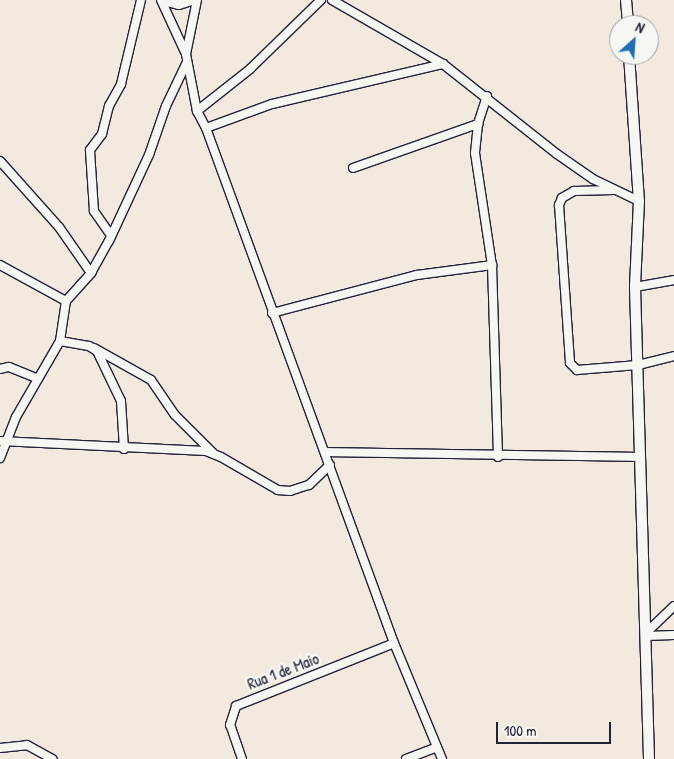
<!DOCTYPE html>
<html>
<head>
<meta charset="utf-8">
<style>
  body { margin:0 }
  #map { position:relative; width:674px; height:759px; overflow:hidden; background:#f2eadf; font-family:"Patrick Hand",sans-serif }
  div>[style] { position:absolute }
  .roads { filter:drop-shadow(1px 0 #22223b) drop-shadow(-1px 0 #22223b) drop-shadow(0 1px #22223b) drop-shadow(0 -1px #22223b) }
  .minor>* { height:8px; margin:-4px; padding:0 4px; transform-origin:4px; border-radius:4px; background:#f6f6f2 }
  .major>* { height:10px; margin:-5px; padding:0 5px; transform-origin:5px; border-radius:5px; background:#f6f6f2 }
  span { translate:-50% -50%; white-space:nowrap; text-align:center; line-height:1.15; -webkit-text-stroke:5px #f6f6f2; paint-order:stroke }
  .street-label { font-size:16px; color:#22223b }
  .north { position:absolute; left:609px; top:15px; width:50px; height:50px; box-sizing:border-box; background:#f6f6f2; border:1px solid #a1a1a9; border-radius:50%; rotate:26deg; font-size:14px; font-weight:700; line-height:20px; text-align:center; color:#22223b }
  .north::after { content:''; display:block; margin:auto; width:18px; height:22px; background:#1f6fb2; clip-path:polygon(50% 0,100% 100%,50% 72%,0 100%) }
  .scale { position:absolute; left:496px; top:722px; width:115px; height:22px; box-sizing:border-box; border:2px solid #22223b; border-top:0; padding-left:6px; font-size:15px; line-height:18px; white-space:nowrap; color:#22223b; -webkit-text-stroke:4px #f6f6f2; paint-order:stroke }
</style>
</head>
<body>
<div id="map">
  <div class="roads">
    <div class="minor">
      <i style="left:161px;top:0;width:57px;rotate:65.2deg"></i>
      <i style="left:197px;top:0;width:55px;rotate:101.5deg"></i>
      <i style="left:186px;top:54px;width:58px;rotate:79.1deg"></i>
      <i style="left:197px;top:111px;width:19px;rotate:62deg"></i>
      <i style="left:206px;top:128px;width:548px;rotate:69.95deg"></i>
      <i style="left:394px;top:643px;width:126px;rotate:67.5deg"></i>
      <i style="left:332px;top:0;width:128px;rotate:30deg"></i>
      <i style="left:487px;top:96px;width:29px;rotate:108deg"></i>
      <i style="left:478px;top:124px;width:29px;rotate:96deg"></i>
      <i style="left:475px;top:153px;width:113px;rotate:81.4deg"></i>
      <i style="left:492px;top:265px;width:192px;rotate:88.2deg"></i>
      <i style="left:197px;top:111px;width:68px;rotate:-38.4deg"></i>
      <i style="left:250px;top:69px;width:99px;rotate:-44.2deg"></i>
      <i style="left:206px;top:128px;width:70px;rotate:-20deg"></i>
      <i style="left:272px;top:104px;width:176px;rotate:-13.2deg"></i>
      <i style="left:443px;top:64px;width:145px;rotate:38.3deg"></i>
      <i style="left:557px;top:154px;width:44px;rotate:34.8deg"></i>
      <i style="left:593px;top:179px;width:51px;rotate:25.6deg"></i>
      <i style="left:0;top:161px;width:89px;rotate:48.2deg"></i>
      <i style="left:59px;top:227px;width:56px;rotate:55.2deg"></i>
      <i style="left:353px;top:168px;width:133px;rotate:-19.4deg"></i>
      <i style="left:614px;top:190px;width:40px;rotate:178.6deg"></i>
      <i style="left:574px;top:191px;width:14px;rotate:150deg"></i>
      <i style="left:562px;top:198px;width:8px;rotate:113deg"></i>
      <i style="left:559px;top:205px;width:158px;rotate:86deg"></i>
      <i style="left:570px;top:363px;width:10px;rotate:45deg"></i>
      <i style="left:577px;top:370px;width:61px;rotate:-4.7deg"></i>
      <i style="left:638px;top:365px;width:37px;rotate:-14deg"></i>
      <i style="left:110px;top:234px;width:28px;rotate:-125deg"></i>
      <i style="left:94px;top:211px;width:61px;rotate:-93.8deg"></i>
      <i style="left:90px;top:150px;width:20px;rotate:-53deg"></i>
      <i style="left:102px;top:134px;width:29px;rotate:-76deg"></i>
      <i style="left:109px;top:106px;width:25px;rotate:-61deg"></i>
      <i style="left:121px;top:84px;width:86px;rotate:-76.6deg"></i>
      <i style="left:0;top:265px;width:75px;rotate:28.6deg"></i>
      <i style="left:635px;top:287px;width:40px;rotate:-10deg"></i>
      <i style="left:272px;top:313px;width:150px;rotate:-14.7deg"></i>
      <i style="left:417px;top:275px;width:76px;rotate:-7.6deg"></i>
      <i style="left:60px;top:341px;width:29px;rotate:10deg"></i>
      <i style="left:89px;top:346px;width:9px;rotate:32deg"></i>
      <i style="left:97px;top:351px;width:55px;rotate:64.4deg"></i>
      <i style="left:121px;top:401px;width:48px;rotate:86.4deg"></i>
      <i style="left:94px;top:348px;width:65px;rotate:29.3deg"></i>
      <i style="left:151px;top:380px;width:42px;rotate:55.6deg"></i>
      <i style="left:175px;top:415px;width:55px;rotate:45deg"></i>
      <i style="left:0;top:369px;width:9px;rotate:-13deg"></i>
      <i style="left:9px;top:367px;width:29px;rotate:22deg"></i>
      <i style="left:0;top:441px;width:206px;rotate:2.8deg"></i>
      <i style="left:206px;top:451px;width:16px;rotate:22deg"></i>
      <i style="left:221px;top:457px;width:66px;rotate:30.1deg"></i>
      <i style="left:278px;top:490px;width:12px;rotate:5deg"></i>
      <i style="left:290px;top:491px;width:20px;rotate:-18deg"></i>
      <i style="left:309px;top:485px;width:29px;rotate:-44deg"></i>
      <i style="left:326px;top:452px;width:314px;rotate:0.9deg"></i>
      <i style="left:0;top:458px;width:44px;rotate:-68.7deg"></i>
      <i style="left:16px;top:417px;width:88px;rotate:-59.9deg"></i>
      <i style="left:60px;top:341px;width:40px;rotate:-81.5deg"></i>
      <i style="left:66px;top:301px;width:38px;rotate:-48deg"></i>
      <i style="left:91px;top:273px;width:37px;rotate:-61deg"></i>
      <i style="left:109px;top:241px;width:95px;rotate:-65.1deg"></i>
      <i style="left:149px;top:155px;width:52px;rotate:-70.9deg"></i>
      <i style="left:166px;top:106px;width:47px;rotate:-64.5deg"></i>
      <i style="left:647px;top:632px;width:37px;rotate:-44deg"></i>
      <i style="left:646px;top:636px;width:28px;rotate:-2deg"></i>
      <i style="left:0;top:748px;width:27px;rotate:-6deg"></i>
      <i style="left:27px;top:745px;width:29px;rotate:29deg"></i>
      <i style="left:242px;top:759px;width:36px;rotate:-109deg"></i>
      <i style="left:230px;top:725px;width:20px;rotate:-72deg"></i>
      <i style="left:236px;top:706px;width:170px;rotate:-21.7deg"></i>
      <i style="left:406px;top:759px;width:33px;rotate:-21deg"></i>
    </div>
    <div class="major">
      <i style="left:163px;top:0;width:16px;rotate:14deg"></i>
      <i style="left:179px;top:4px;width:13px;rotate:-18deg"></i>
      <i style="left:626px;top:0;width:25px;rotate:85deg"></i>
      <i style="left:629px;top:55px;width:146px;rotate:86.1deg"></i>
      <i style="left:639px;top:201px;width:86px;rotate:92.7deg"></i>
      <i style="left:635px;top:287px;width:472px;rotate:88.3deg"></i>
    </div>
  </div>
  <div class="street-label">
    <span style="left:283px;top:671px;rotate:-21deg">Rua 1 de Maio</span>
  </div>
  <div class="north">N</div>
  <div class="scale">100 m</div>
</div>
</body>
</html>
